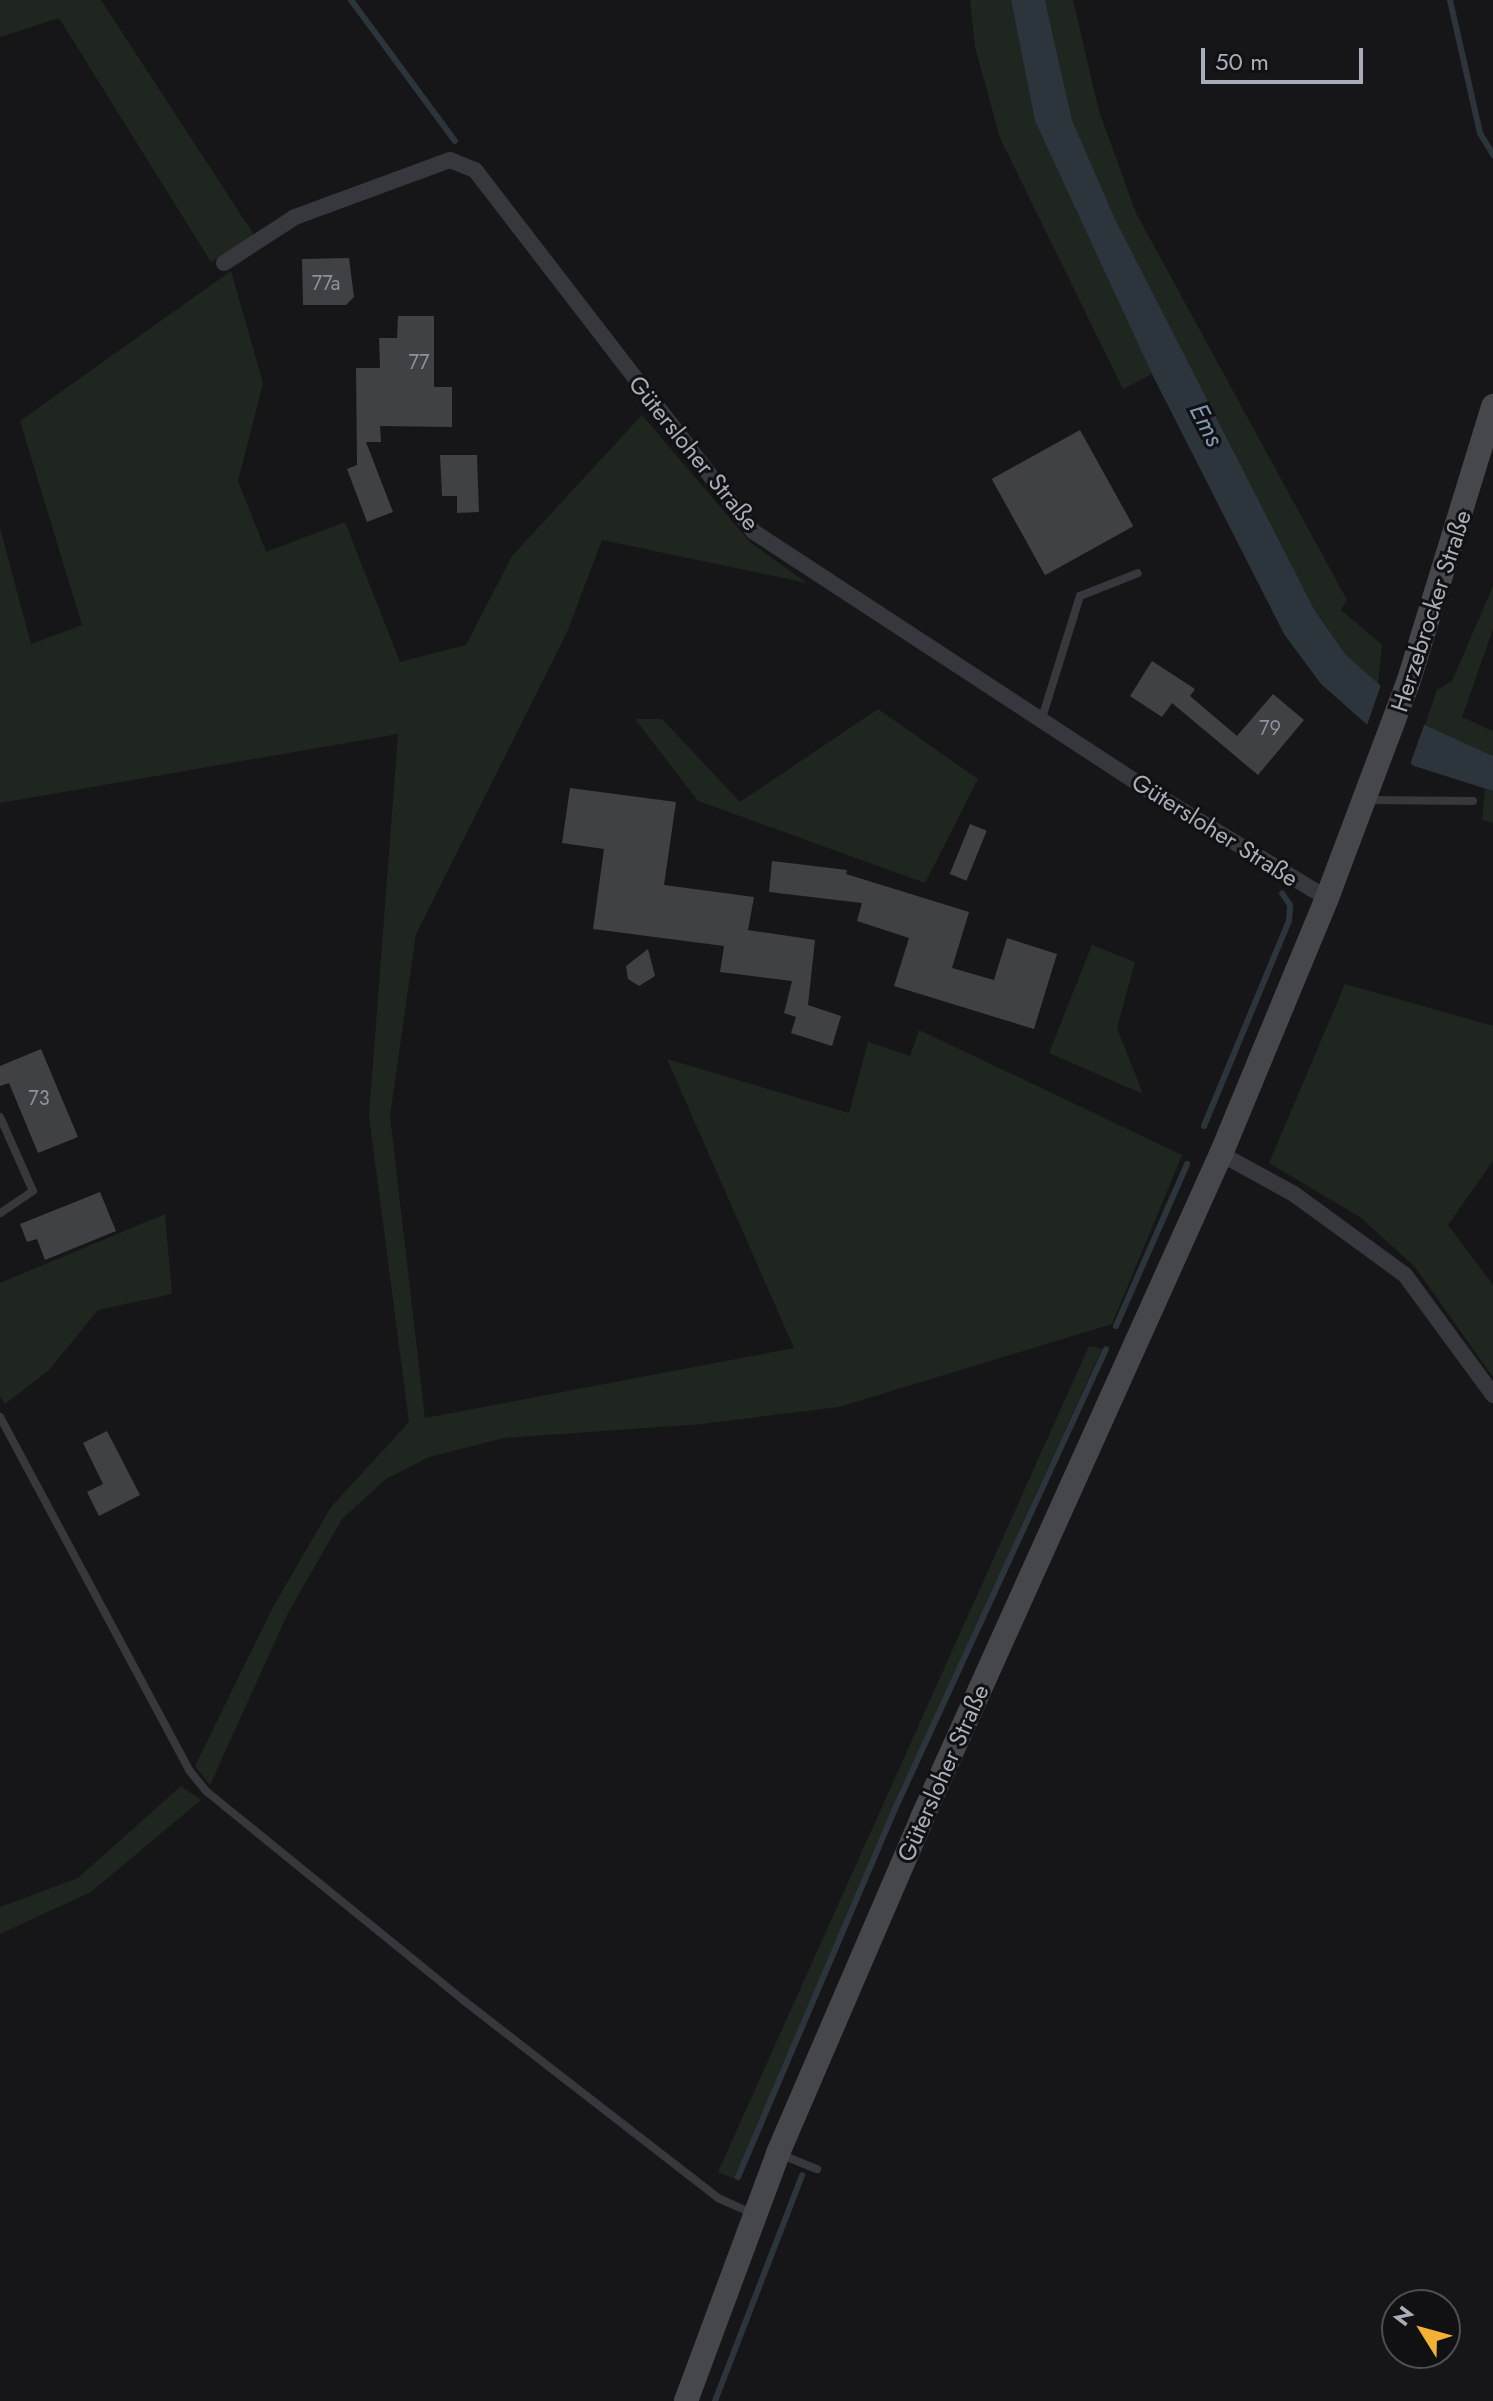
<!DOCTYPE html>
<html>
<head>
<meta charset="utf-8">
<style>
  body { margin:0 }
  #map { position:relative; width:1493px; height:2401px; overflow:hidden; background:#161618; font-family:Jost,sans-serif }
  div>[style] { position:absolute }
  .green>* { inset:0; background:#1e261f }
  .water>* { inset:0; background:#2c353c }
  .pier>* { inset:0; background:#161618 }
  .stream>* { height:6px; margin:-3px; padding:0 3px; transform-origin:3px; border-radius:3px; background:#2c353c }
  .building>* { inset:0; background:#404145; transform-origin:0 0 }
  .service>* { height:8px; margin:-4px; padding:0 4px; transform-origin:4px; border-radius:4px; background:#37383d }
  .minor>* { height:16px; margin:-8px; padding:0 8px; transform-origin:8px; border-radius:8px; background:#37383d }
  .secondary>* { height:24px; margin:-12px; padding:0 12px; transform-origin:12px; border-radius:12px; background:#45474d }
  span { translate:-50% -50%; white-space:nowrap; text-align:center; line-height:1.15; -webkit-text-stroke:6px #111113; paint-order:stroke }
  .number-label { font-size:20px; color:#8e929b }
  .number-label span { -webkit-text-stroke-width:0 }
  .street-label { font-size:24px; color:#a8adb8 }
  .water-label { font-size:26px; color:#7f9bb3; font-style:italic }
  .north { position:absolute; left:1381px; top:2289px; width:80px; height:80px; box-sizing:border-box; background:#111113; border:2px solid #4d4f55; border-radius:50%; rotate:307deg; font-size:22px; font-weight:700; line-height:32px; text-align:center; color:#a8adb8 }
  .north::after { content:''; display:block; margin:auto; width:28px; height:36px; background:#f2b134; clip-path:polygon(50% 0,100% 100%,50% 72%,0 100%) }
  .scale { position:absolute; left:1201px; top:48px; width:162px; height:36px; box-sizing:border-box; border:4px solid #a8adb8; border-top:0; padding-left:10px; font-size:24px; line-height:28px; white-space:nowrap; color:#a8adb8; -webkit-text-stroke:6px #111113; paint-order:stroke }
</style>
</head>
<body>
<div id="map">
  <div class="green">
    <i style="clip-path:polygon(0 0,101px 0,254px 235px,211px 262px,59px 18px,0 37px)"></i>
    <i style="clip-path:polygon(970px 0,1011px 0,1035px 121px,1152px 374px,1123px 389px,1000px 138px,975px 47px)"></i>
    <i style="clip-path:polygon(1045px 0,1073px 0,1099px 111px,1136px 213px,1347px 600px,1341px 610px,1382px 645px,1378px 684px,1346px 655px,1315px 611px,1115px 219px,1072px 120px)"></i>
    <i style="clip-path:polygon(231px 271px,263px 383px,238px 481px,266px 552px,345px 522px,400px 662px,466px 645px,512px 556px,642px 415px,750px 542px,807px 583px,602px 540px,567px 632px,416px 934px,390px 1116px,425px 1418px,794px 1348px,667px 1059px,849px 1113px,868px 1042px,910px 1056px,919px 1030px,1182px 1155px,1112px 1324px,839px 1407px,702px 1424px,504px 1438px,429px 1457px,386px 1479px,342px 1519px,288px 1613px,210px 1785px,195px 1766px,273px 1607px,331px 1507px,409px 1422px,369px 1116px,398px 734px,0 803px,0 528px,31px 644px,82px 625px,20px 421px)"></i>
    <i style="clip-path:polygon(1493px 586px,1493px 629px,1462px 717px,1493px 731px,1493px 756px,1425px 725px,1437px 690px,1452px 681px)"></i>
    <i style="clip-path:polygon(878px 709px,978px 779px,925px 883px,698px 801px,635px 719px,662px 719px,740px 802px)"></i>
    <i style="clip-path:polygon(1485px 789px,1493px 791px,1493px 823px,1482px 820px)"></i>
    <i style="clip-path:polygon(1092px 945px,1135px 962px,1117px 1028px,1143px 1094px,1049px 1053px)"></i>
    <i style="clip-path:polygon(1345px 984px,1493px 1026px,1493px 1161px,1448px 1225px,1493px 1285px,1493px 1377px,1415px 1267px,1360px 1217px,1269px 1163px)"></i>
    <i style="clip-path:polygon(165px 1214px,172px 1294px,98px 1310px,49px 1370px,5px 1404px,0 1396px,0 1283px)"></i>
    <i style="clip-path:polygon(1089px 1346px,1102px 1349px,892px 1810px,735px 2179px,718px 2172px)"></i>
    <i style="clip-path:polygon(181px 1786px,201px 1800px,91px 1892px,0 1934px,0 1907px,78px 1878px)"></i>
  </div>
  <div class="water">
    <i style="clip-path:polygon(1011px 0,1045px 0,1072px 120px,1115px 219px,1315px 611px,1346px 655px,1425px 725px,1493px 756px,1493px 791px,1414px 766px,1321px 684px,1284px 634px,1152px 374px,1035px 121px)"></i>
  </div>
  <div class="pier">
    <i style="clip-path:polygon(1382px 682px,1426px 720px,1409px 767px,1365px 731px)"></i>
  </div>
  <div class="stream">
    <i style="left:351px;top:0;width:175px;rotate:53.6deg"></i>
    <i style="left:1450px;top:0;width:136px;rotate:77.3deg"></i>
    <i style="left:1480px;top:133px;width:26px;rotate:59deg"></i>
    <i style="left:1204px;top:1126px;width:222px;rotate:-67.5deg"></i>
    <i style="left:1289px;top:921px;width:16px;rotate:-86deg"></i>
    <i style="left:1290px;top:905px;width:14px;rotate:-124deg"></i>
    <i style="left:1116px;top:1326px;width:177px;rotate:-66.3deg"></i>
    <i style="left:738px;top:2177px;width:398px;rotate:-66.9deg"></i>
    <i style="left:894px;top:1811px;width:508px;rotate:-65.35deg"></i>
    <i style="left:715px;top:2401px;width:242px;rotate:-68.9deg"></i>
  </div>
  <div class="building">
    <i style="clip-path:polygon(349px 258px,354px 297px,346px 305px,303px 305px,302px 259px)"></i>
    <i style="clip-path:polygon(398px 316px,434px 316px,434px 387px,452px 387px,452px 427px,380px 426px,381px 442px,366px 442px,393px 512px,367px 522px,347px 469px,357px 465px,356px 368px,380px 368px,379px 338px,397px 338px)"></i>
    <i style="left:1080px;top:430px;width:110px;height:101px;rotate:61deg"></i>
    <i style="clip-path:polygon(440px 455px,477px 455px,479px 512px,457px 513px,457px 496px,442px 496px)"></i>
    <i style="clip-path:polygon(1152px 661px,1195px 689px,1190px 696px,1237px 736px,1273px 694px,1304px 720px,1258px 775px,1172px 703px,1162px 717px,1130px 696px)"></i>
    <i style="clip-path:polygon(570px 788px,676px 802px,664px 885px,754px 897px,748px 930px,815px 940px,808px 1005px,841px 1016px,832px 1046px,791px 1033px,796px 1017px,784px 1013px,792px 981px,720px 972px,724px 946px,593px 929px,604px 849px,562px 843px)"></i>
    <i style="left:970px;top:824px;width:18px;height:54px;rotate:22deg"></i>
    <i style="clip-path:polygon(772px 861px,847px 870px,846px 874px,969px 912px,952px 968px,994px 980px,1007px 938px,1057px 954px,1034px 1029px,894px 986px,909px 938px,857px 921px,862px 903px,769px 892px)"></i>
    <i style="clip-path:polygon(648px 949px,655px 976px,639px 986px,628px 979px,626px 966px)"></i>
    <i style="clip-path:polygon(41px 1049px,78px 1137px,38px 1153px,9px 1083px,0 1086px,0 1066px)"></i>
    <i style="clip-path:polygon(100px 1192px,116px 1231px,45px 1260px,37px 1239px,27px 1242px,20px 1224px)"></i>
    <i style="clip-path:polygon(107px 1431px,140px 1495px,99px 1516px,87px 1492px,103px 1484px,83px 1443px)"></i>
  </div>
  <div class="service">
    <i style="left:1042px;top:718px;width:128px;rotate:-72.7deg"></i>
    <i style="left:1080px;top:596px;width:62px;rotate:-21.6deg"></i>
    <i style="left:1366px;top:800px;width:107px;rotate:0.5deg"></i>
    <i style="left:0;top:1117px;width:81px;rotate:66deg"></i>
    <i style="left:33px;top:1191px;width:40px;rotate:146deg"></i>
    <i style="left:0;top:1417px;width:400px;rotate:61.8deg"></i>
    <i style="left:189px;top:1770px;width:27px;rotate:51deg"></i>
    <i style="left:206px;top:1791px;width:331px;rotate:39.1deg"></i>
    <i style="left:463px;top:2000px;width:323px;rotate:37.8deg"></i>
    <i style="left:718px;top:2198px;width:37px;rotate:24deg"></i>
    <i style="left:782px;top:2155px;width:38px;rotate:22deg"></i>
  </div>
  <div class="minor">
    <i style="left:224px;top:263px;width:85px;rotate:-32.9deg"></i>
    <i style="left:295px;top:217px;width:165px;rotate:-20.2deg"></i>
    <i style="left:450px;top:160px;width:27px;rotate:22deg"></i>
    <i style="left:475px;top:170px;width:457px;rotate:52.4deg"></i>
    <i style="left:754px;top:532px;width:473px;rotate:33.2deg"></i>
    <i style="left:1150px;top:791px;width:207px;rotate:31.2deg"></i>
    <i style="left:1221px;top:1154px;width:83px;rotate:28.7deg"></i>
    <i style="left:1294px;top:1194px;width:137px;rotate:36.1deg"></i>
    <i style="left:1405px;top:1275px;width:149px;rotate:53.7deg"></i>
  </div>
  <div class="secondary">
    <i style="left:686px;top:2401px;width:265px;rotate:-69.6deg"></i>
    <i style="left:778px;top:2153px;width:365px;rotate:-66.7deg"></i>
    <i style="left:922px;top:1818px;width:728px;rotate:-65.76deg"></i>
    <i style="left:1221px;top:1154px;width:277px;rotate:-67.5deg"></i>
    <i style="left:1327px;top:898px;width:230px;rotate:-69.4deg"></i>
    <i style="left:1408px;top:683px;width:290px;rotate:-72.9deg"></i>
  </div>
  <div class="number-label">
    <span style="left:326px;top:283px">77a</span>
    <span style="left:419px;top:362px">77</span>
    <span style="left:1270px;top:728px">79</span>
    <span style="left:39px;top:1098px">73</span>
  </div>
  <div class="street-label">
    <span style="left:694px;top:453px;rotate:51deg">Gütersloher Straße</span>
    <span style="left:1431px;top:611px;rotate:-72deg">Herzebrocker Straße</span>
    <span style="left:1215px;top:830px;rotate:32deg">Gütersloher Straße</span>
    <span style="left:943px;top:1773px;rotate:-66deg">Gütersloher Straße</span>
  </div>
  <div class="water-label">
    <span style="left:1206px;top:425px;rotate:63deg">Ems</span>
  </div>
  <div class="north">N</div>
  <div class="scale">50 m</div>
</div>
</body>
</html>
